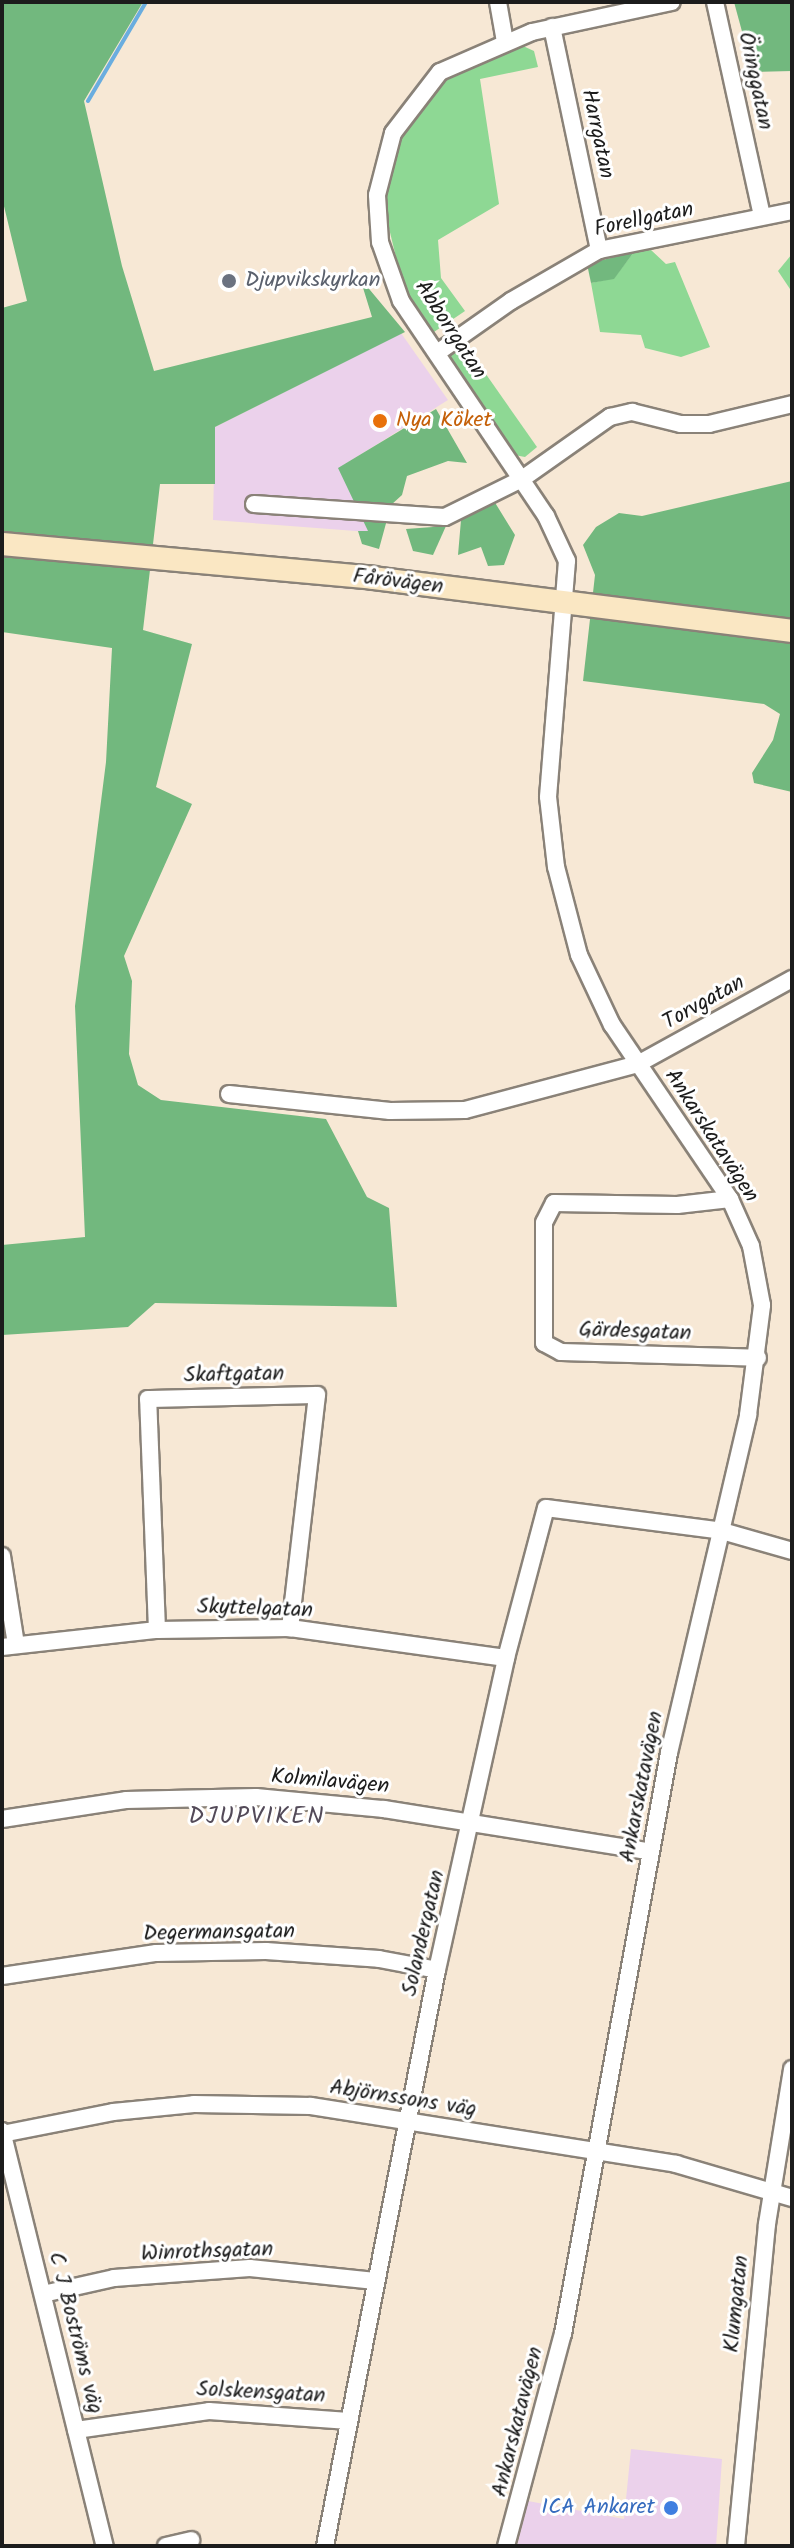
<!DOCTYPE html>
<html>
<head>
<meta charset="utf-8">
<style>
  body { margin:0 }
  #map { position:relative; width:794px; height:2548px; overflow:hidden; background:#f7e8d5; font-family:Kalam,sans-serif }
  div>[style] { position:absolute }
  .built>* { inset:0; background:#ebd1eb }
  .green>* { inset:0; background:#8ed894 }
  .forest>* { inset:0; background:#72b87e }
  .stream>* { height:4px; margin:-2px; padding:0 2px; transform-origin:2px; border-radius:2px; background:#6aaddf }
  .roads { filter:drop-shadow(2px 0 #8a8278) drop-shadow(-2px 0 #8a8278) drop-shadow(0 2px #8a8278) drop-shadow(0 -2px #8a8278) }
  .street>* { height:16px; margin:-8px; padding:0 8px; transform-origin:8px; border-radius:8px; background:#fff }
  .secondary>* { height:22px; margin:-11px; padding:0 11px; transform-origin:11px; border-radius:11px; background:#fae7c3 }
  .dots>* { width:22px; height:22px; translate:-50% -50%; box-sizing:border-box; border:4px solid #fff; border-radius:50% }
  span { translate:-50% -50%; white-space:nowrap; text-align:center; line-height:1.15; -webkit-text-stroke:6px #fff; paint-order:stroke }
  .street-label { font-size:22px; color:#1c1c1c }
  .worship-label { font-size:22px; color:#5b616d }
  .left { translate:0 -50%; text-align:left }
  .food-label { font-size:22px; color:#c56008 }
  .shop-label { font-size:22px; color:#366cbe }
  .right { translate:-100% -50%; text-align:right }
  .neighbourhood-label { font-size:24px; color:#534a58; letter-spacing:2px }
  .frame { position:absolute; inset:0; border:4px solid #1c1c1c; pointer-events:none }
</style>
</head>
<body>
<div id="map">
  <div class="built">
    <i style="clip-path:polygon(401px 333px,448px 400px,339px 468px,369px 532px,213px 520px,215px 427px)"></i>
    <i style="clip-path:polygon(631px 2449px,722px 2459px,716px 2546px,517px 2546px,528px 2501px,624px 2519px)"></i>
  </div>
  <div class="green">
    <i style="clip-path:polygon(523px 46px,534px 51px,538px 67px,480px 79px,499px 204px,438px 240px,441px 278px,465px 311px,431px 334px,407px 303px,382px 199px,393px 151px,418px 108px,442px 82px,477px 62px)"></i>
    <i style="clip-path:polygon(651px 250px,666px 264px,675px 262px,710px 347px,681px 357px,645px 348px,641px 335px,600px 332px,591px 283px,614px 278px,634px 252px)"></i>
    <i style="clip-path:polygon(792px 254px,792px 292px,778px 271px)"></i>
    <i style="clip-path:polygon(462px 340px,537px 447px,525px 457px,509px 454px,444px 358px)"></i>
  </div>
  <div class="forest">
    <i style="clip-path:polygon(2px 2px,143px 2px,84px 101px,122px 266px,154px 371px,372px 317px,360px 278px,405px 332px,215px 427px,215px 484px,160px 484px,143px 630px,192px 644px,156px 787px,192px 804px,124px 956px,132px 981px,129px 1054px,138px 1085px,161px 1100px,326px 1119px,367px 1197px,389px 1208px,397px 1307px,155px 1303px,128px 1327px,2px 1335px,2px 1245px,85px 1237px,75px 1006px,106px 762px,112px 648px,2px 632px,2px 308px,27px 301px,2px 198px)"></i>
    <i style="clip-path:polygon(734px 2px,792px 2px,792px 71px,753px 72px)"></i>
    <i style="clip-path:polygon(634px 252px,614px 279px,591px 283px,587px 264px)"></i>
    <i style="clip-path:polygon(436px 409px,467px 463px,448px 461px,407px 476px,402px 495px,391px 505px,379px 549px,362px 544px,358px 531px,368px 531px,338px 468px)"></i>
    <i style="clip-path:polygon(792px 481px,792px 792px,754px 783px,752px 773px,773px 740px,780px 714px,764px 704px,583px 681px,595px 575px,583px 545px,596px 527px,619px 513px,642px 516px)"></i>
    <i style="clip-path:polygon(494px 501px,515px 535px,504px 565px,488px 566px,481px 547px,458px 555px,461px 520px)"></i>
    <i style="clip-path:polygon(446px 526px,433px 555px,413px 551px,406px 529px)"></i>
  </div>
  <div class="stream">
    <i style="left:88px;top:101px;width:115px;rotate:-59.6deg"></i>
  </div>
  <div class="roads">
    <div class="street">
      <i style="left:498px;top:2px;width:40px;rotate:80deg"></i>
      <i style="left:715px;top:2px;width:219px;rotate:77.6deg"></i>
      <i style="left:552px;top:27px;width:228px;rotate:78.1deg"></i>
      <i style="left:437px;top:353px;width:90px;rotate:-35.1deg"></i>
      <i style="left:511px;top:301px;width:102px;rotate:-30.1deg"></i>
      <i style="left:599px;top:250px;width:197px;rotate:-11.4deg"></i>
      <i style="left:254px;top:504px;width:191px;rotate:3.9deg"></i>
      <i style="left:445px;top:517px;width:86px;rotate:-26.3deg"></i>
      <i style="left:522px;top:479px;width:108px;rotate:-35.2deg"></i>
      <i style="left:610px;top:417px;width:23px;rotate:-13deg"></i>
      <i style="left:632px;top:412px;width:50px;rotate:13.8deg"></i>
      <i style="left:681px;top:424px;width:28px"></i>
      <i style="left:709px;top:424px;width:85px;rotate:-13.5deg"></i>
      <i style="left:229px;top:1094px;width:162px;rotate:6deg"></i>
      <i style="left:390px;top:1111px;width:75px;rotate:-0.8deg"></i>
      <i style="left:465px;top:1110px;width:179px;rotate:-14.9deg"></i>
      <i style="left:638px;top:1064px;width:176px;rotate:-28.9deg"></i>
      <i style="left:730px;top:1199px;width:53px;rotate:173.5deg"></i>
      <i style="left:677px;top:1205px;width:123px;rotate:-179.1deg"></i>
      <i style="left:554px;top:1203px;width:22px;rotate:117deg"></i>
      <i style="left:544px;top:1223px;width:120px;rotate:90deg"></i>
      <i style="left:544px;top:1343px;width:19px;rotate:28deg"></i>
      <i style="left:561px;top:1352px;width:197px;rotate:1.7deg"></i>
      <i style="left:2px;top:1556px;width:89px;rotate:81deg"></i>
      <i style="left:157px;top:1630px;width:231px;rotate:-92.2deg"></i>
      <i style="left:148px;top:1399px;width:169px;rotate:-1.4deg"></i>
      <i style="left:317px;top:1395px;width:235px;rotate:96.6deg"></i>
      <i style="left:2px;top:1647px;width:156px;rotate:-6.3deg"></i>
      <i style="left:157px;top:1630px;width:133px;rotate:-0.9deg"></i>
      <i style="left:290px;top:1628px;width:218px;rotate:7.9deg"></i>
      <i style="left:2px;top:1819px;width:125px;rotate:-8.7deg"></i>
      <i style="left:126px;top:1800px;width:130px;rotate:-1.3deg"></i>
      <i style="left:256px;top:1797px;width:129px;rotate:5.4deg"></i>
      <i style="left:384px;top:1809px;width:270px;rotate:9.1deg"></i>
      <i style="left:2px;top:1976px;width:156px;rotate:-8.5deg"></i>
      <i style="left:156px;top:1953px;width:110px;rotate:-1deg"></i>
      <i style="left:266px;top:1951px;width:113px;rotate:4deg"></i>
      <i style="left:379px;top:1959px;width:59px;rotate:10.7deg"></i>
      <i style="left:2px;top:2131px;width:428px;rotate:76.1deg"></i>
      <i style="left:2px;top:2134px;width:113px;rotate:-11.2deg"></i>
      <i style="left:113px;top:2112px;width:81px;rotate:-5.6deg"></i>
      <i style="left:194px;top:2104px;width:117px;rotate:1deg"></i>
      <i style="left:311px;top:2106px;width:370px;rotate:9deg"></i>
      <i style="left:676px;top:2164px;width:121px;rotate:16.3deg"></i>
      <i style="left:43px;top:2294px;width:73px;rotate:-12.7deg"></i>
      <i style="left:114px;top:2278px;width:136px;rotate:-4.2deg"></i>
      <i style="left:250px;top:2268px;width:126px;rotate:5.9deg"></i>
      <i style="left:76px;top:2430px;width:134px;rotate:-8.1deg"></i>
      <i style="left:209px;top:2411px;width:140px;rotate:4.1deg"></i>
      <i style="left:166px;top:2546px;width:26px;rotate:-13deg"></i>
      <i style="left:325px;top:2546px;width:587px;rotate:-79deg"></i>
      <i style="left:437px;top:1970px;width:320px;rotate:-77.5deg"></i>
      <i style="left:506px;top:1658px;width:155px;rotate:-75.1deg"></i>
      <i style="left:546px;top:1508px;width:177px;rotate:7.4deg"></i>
      <i style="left:722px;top:1531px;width:73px;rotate:15.9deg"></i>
      <i style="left:506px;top:2546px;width:220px;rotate:-75deg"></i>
      <i style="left:563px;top:2334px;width:591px;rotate:-79.66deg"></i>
      <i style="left:669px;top:1753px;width:347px;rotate:-76.8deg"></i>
      <i style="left:748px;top:1415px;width:111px;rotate:-82.7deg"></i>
      <i style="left:762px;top:1305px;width:60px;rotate:-100.6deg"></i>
      <i style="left:751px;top:1246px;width:51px;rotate:-114.1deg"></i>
      <i style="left:730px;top:1199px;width:210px;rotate:-124.1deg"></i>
      <i style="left:612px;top:1025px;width:77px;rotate:-115.2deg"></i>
      <i style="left:579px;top:955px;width:91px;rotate:-104.6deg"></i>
      <i style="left:556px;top:867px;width:70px;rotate:-96.5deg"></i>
      <i style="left:548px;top:797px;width:237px;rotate:-85.4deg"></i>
      <i style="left:567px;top:561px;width:50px;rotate:-115deg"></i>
      <i style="left:546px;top:516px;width:259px;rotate:-124deg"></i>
      <i style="left:401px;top:301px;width:63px;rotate:-109.6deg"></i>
      <i style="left:380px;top:242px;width:47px;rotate:-93.7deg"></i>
      <i style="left:377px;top:195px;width:64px;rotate:-75.5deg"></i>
      <i style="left:393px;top:133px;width:77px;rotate:-52.4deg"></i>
      <i style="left:440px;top:72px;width:100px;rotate:-23.5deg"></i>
      <i style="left:532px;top:32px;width:143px;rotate:-12.1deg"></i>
      <i style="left:736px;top:2546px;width:323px;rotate:-84.5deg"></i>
      <i style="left:767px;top:2224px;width:157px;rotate:-80.8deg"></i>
    </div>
    <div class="secondary">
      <i style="left:2px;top:544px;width:373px;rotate:5.2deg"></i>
      <i style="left:373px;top:578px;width:422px;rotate:7.2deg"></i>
    </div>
  </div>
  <div class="dots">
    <i style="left:229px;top:281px;background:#6b7280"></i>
    <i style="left:380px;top:421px;background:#e8710a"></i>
    <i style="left:671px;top:2508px;background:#3f7fe0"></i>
  </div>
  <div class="street-label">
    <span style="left:755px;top:81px;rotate:78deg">Öringgatan</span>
    <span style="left:597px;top:134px;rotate:78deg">Harrgatan</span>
    <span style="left:644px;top:220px;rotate:-12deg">Forellgatan</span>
    <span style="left:450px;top:330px;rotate:57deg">Abborrgatan</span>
    <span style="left:398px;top:582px;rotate:7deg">Fårövägen</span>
    <span style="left:704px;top:1003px;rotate:-29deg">Torvgatan</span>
    <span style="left:711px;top:1136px;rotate:57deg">Ankarskatavägen</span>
    <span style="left:635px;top:1332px;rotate:2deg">Gärdesgatan</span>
    <span style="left:234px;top:1375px;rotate:-1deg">Skaftgatan</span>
    <span style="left:255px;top:1609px;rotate:2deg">Skyttelgatan</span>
    <span style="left:330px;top:1782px;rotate:5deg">Kolmilavägen</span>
    <span style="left:642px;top:1787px;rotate:-79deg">Ankarskatavägen</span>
    <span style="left:219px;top:1933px;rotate:-1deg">Degermansgatan</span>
    <span style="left:424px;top:1933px;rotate:-77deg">Solandergatan</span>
    <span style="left:403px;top:2099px;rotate:9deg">Abjörnssons väg</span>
    <span style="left:207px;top:2252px;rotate:-2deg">Winrothsgatan</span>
    <span style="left:737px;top:2304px;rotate:-84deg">Klumgatan</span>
    <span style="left:75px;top:2333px;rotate:76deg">C J Boströms väg</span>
    <span style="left:261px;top:2393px;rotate:3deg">Solskensgatan</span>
    <span style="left:518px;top:2422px;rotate:-76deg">Ankarskatavägen</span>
  </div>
  <div class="worship-label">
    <span class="left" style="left:245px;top:281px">Djupvikskyrkan</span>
  </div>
  <div class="food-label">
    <span class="left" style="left:396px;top:421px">Nya Köket</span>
  </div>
  <div class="shop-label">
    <span class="right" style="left:655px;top:2508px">ICA Ankaret</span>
  </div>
  <div class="neighbourhood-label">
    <span style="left:257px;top:1817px">DJUPVIKEN</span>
  </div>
  <div class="frame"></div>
</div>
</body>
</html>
